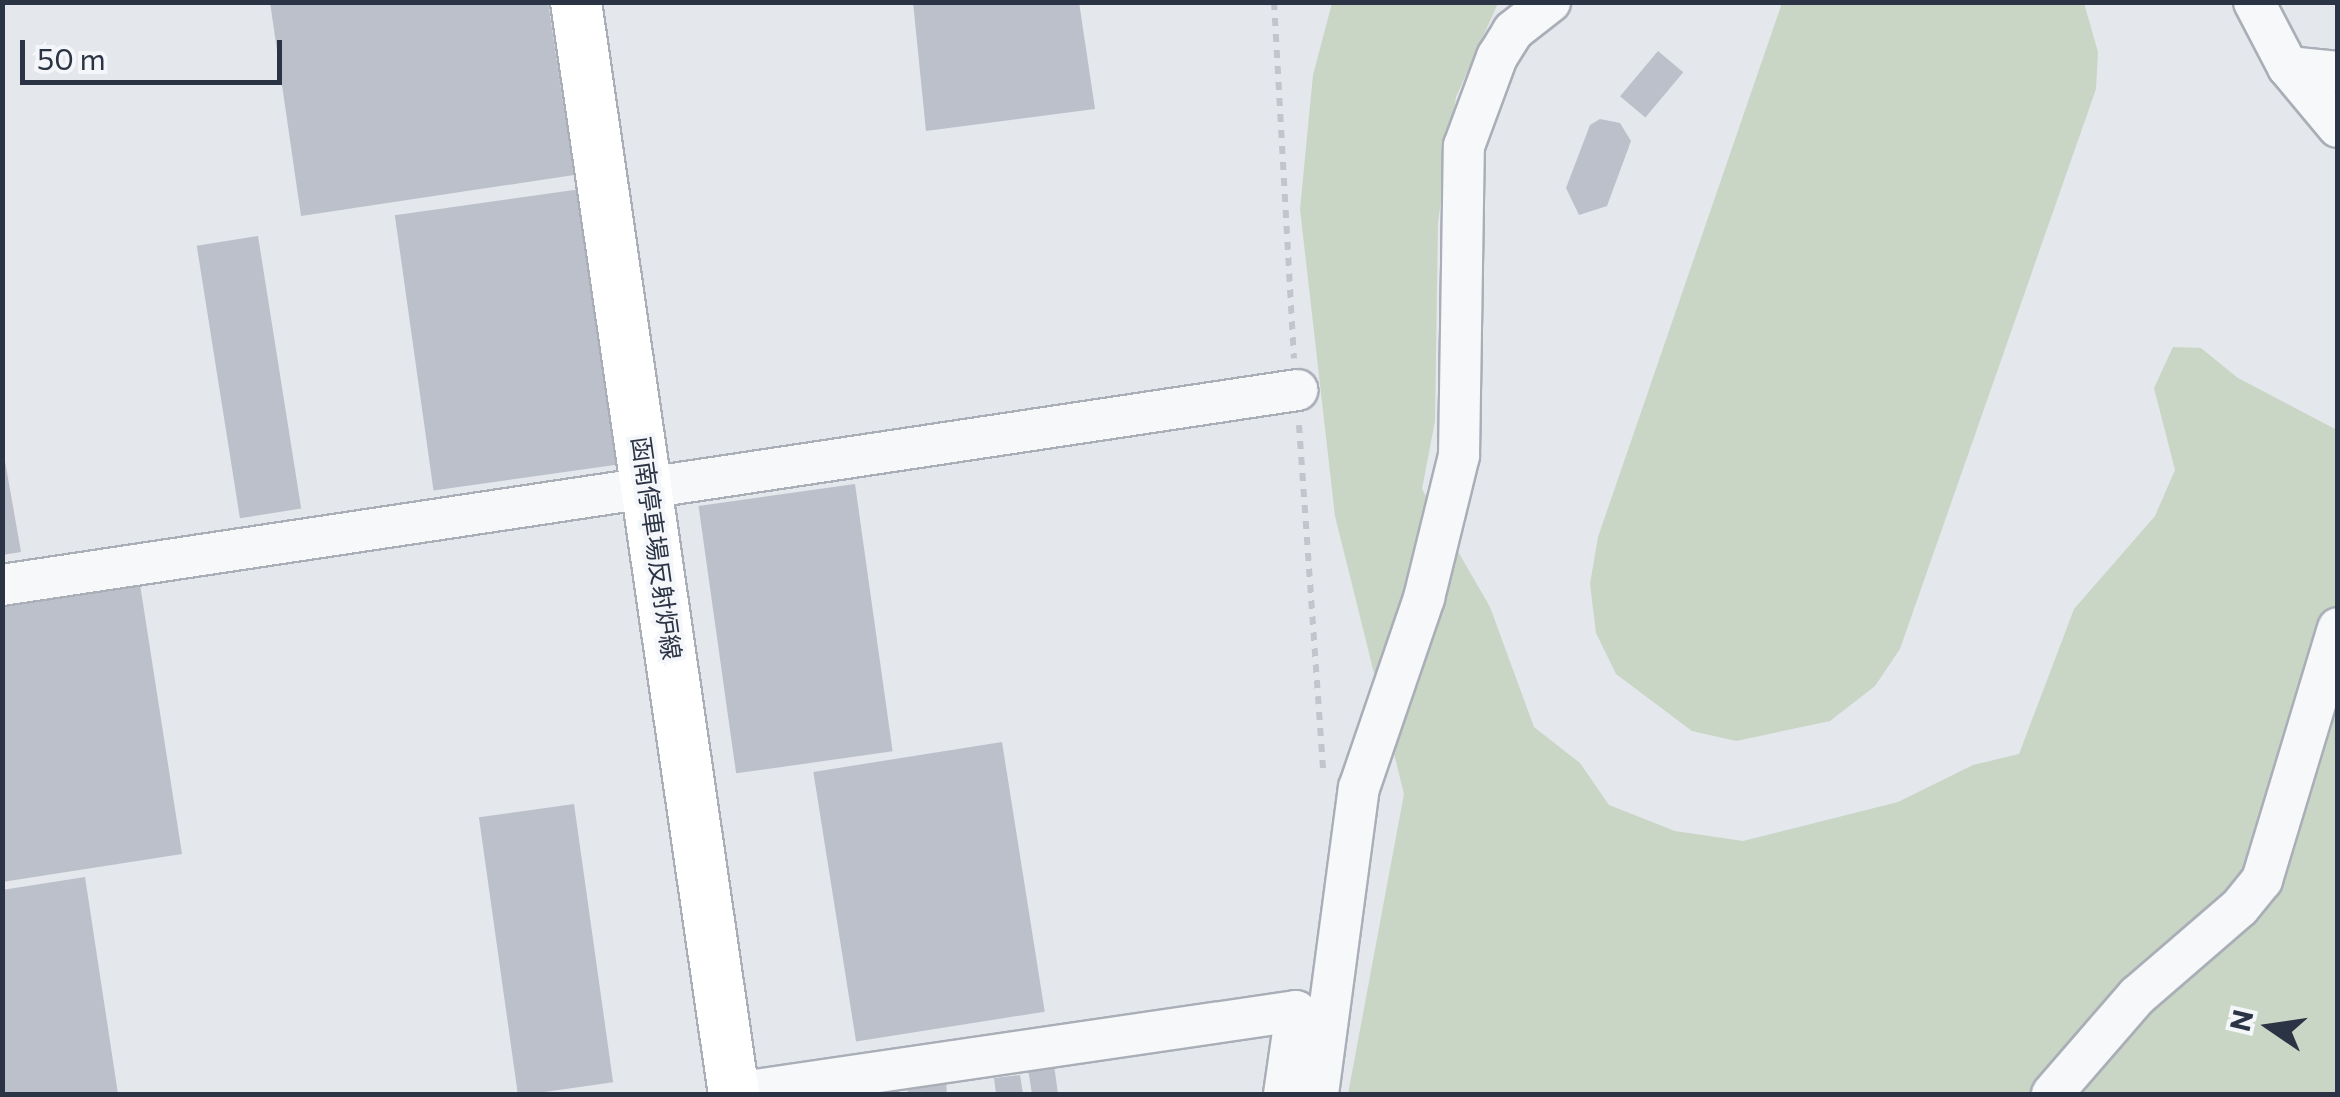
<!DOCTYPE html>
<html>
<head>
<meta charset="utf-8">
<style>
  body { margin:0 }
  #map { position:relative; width:2340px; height:1097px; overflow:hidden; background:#e4e7ec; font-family:Commissioner,"Noto Sans JP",sans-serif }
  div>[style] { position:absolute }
  .green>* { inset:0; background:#c9d6c5 }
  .building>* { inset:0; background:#bbc0ca; transform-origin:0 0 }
  .path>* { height:6px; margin-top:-3px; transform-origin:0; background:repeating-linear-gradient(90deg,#c2c5cb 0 8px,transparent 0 16px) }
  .roads { filter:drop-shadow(2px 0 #a9aeb7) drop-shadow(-2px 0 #a9aeb7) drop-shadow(0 2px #a9aeb7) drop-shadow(0 -2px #a9aeb7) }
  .minor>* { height:40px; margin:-20px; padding:0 20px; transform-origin:20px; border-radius:20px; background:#f7f8fa }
  .major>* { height:50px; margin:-25px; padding:0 25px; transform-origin:25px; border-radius:25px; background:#fff }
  span { translate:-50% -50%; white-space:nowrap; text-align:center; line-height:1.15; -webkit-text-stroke:8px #f4f6f9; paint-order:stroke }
  .street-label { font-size:25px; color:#2b3445 }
  .frame { position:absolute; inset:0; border:5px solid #2b3445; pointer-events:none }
  .north { position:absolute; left:2220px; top:977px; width:100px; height:100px; -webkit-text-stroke:8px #f4f6f9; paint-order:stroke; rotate:283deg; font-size:28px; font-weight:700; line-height:40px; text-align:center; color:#2b3445 }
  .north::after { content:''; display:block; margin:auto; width:35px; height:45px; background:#2b3445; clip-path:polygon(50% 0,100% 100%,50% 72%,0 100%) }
  .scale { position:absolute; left:20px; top:40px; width:262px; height:45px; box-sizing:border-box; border:5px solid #2b3445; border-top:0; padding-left:12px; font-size:30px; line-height:35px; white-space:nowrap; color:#2b3445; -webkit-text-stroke:8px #f4f6f9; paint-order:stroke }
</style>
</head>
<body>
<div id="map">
  <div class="green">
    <i style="clip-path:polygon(1332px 3px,1498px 3px,1456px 97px,1438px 222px,1435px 421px,1422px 489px,1490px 607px,1534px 727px,1580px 763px,1609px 805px,1675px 831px,1743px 841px,1898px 802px,1973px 765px,2019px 754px,2074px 609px,2155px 516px,2175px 470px,2154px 388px,2173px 347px,2201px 348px,2238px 378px,2337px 430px,2337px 1094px,1348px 1094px,1404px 794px,1335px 516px,1300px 209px,1313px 75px)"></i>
    <i style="clip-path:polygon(1782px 3px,2084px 3px,2098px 52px,2096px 89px,1900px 649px,1875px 686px,1830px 721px,1736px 741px,1692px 731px,1616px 674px,1596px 633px,1590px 584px,1598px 537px)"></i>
  </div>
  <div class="building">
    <i style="clip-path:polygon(270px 2px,548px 2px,574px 175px,301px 216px)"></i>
    <i style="clip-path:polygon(913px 2px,1079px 2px,1095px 109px,926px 131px)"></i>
    <i style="left:1658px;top:51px;width:33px;height:59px;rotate:40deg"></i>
    <i style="clip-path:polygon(1600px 119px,1620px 123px,1631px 141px,1607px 206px,1579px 215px,1566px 188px,1590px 125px)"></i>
    <i style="left:581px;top:189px;width:278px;height:188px;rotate:82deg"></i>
    <i style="left:258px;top:236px;width:276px;height:62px;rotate:81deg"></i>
    <i style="clip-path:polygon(2px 444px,21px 552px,2px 555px)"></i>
    <i style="left:855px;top:484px;width:270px;height:158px;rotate:82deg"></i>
    <i style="clip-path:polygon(139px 578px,182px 854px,2px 882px,2px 599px)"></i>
    <i style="left:1002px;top:742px;width:273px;height:191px;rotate:81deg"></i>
    <i style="left:574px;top:804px;width:281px;height:96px;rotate:82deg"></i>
    <i style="clip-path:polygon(85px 877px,118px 1094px,2px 1094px,2px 890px)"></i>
    <i style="clip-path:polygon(1054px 1065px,1058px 1094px,1032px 1094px,1028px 1069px)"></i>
    <i style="clip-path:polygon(1020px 1075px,1023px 1094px,996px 1094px,994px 1078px)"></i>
    <i style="clip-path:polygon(946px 1082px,947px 1094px,908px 1094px,907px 1087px)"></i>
  </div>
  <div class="path">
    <i style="left:1274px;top:2px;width:357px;rotate:86.8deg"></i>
    <i style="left:1299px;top:425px;width:348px;rotate:86deg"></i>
  </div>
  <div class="roads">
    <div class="minor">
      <i style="left:2254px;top:2px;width:73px;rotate:62.4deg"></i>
      <i style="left:2288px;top:67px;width:78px;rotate:50.2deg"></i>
      <i style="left:2288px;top:67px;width:50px;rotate:5.7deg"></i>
      <i style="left:2px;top:585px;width:1310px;rotate:-8.56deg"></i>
      <i style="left:728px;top:1094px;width:574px;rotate:-8.31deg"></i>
      <i style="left:1296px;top:1011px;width:84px;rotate:98.2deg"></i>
      <i style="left:1318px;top:1094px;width:309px;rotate:-82.4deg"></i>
      <i style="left:1359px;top:788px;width:201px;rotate:-71.1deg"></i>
      <i style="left:1424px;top:598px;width:146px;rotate:-76.2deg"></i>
      <i style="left:1459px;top:456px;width:310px;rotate:-89.1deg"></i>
      <i style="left:1464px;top:146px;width:95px;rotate:-69.7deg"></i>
      <i style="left:1497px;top:57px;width:31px;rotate:-58deg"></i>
      <i style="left:1513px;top:31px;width:47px;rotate:-38.1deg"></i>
      <i style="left:2052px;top:1094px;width:130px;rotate:-49.1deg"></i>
      <i style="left:2137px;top:996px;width:136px;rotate:-40.8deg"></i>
      <i style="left:2240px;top:907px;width:35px;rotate:-51deg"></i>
      <i style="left:2262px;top:880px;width:263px;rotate:-73.2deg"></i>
    </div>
    <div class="major">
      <i style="left:576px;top:2px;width:1103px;rotate:81.77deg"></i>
    </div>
  </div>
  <div class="street-label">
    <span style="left:657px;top:548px;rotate:82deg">函南停車場反射炉線</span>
  </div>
  <div class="frame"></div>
  <div class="north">N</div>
  <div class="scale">50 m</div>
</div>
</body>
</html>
